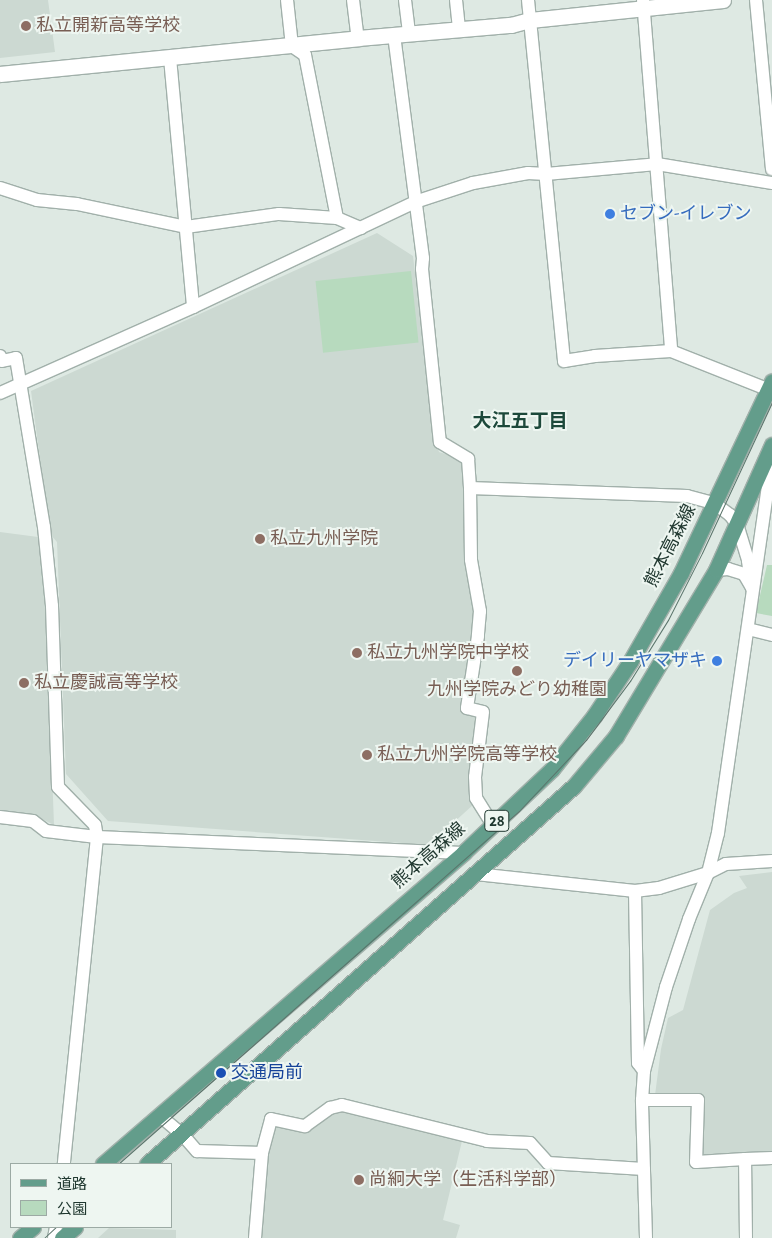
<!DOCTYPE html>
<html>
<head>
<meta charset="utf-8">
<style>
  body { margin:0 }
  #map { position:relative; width:772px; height:1238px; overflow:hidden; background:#dee9e3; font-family:"Alegreya Sans","Noto Sans JP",sans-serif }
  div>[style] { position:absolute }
  .built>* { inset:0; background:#ccd9d2 }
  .green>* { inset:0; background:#b7dabe; transform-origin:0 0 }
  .roads { filter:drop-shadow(1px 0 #a1b0aa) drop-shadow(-1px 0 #a1b0aa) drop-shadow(0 1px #a1b0aa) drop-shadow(0 -1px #a1b0aa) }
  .minor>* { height:12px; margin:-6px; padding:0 6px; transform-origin:6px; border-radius:6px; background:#fff }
  .tertiary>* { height:15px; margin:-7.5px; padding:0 7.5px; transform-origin:7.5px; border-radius:7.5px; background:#fff }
  .primary>* { height:15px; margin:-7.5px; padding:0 7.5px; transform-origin:7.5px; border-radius:7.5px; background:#639d8b }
  .tram>* { height:1px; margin:-0.5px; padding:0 0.5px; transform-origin:0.5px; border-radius:0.5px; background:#5a746b }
  .dots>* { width:14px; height:14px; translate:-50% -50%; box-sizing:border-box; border:2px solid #eef6f1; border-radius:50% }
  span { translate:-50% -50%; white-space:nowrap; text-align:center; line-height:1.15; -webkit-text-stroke:4px #eef6f1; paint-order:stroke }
  .shield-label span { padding:1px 4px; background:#eef6f1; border:1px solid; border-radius:4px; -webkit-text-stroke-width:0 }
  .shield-label { font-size:16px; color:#203830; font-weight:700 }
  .education-label { font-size:18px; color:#785e54 }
  .left { translate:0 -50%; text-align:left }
  .shop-label { font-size:18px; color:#366cbe }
  .right { translate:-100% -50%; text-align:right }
  .street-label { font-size:18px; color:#203830 }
  .transit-label { font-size:18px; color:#164399 }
  .neighbourhood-label { font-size:19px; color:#1d493b; font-weight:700 }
  .legend { position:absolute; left:10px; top:1163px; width:162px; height:65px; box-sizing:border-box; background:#eef6f1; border:1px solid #9caaa4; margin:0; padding:6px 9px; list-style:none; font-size:15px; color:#203830 }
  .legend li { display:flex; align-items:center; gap:10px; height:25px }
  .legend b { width:25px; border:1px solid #9caaa4 }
</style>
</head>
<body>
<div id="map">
  <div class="built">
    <i style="clip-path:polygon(0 0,48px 0,55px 52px,0 58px)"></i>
    <i style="clip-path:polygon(377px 233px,413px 256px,435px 437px,439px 452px,458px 458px,464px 467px,475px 630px,463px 710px,479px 714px,474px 804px,429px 845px,108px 821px,66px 774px,57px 542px,50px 534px,31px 391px)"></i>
    <i style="clip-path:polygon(0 532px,38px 537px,44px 551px,54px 825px,40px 818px,0 815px)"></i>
    <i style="clip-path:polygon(772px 872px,772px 1154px,703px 1158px,699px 1153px,700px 1096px,655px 1095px,661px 1049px,668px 1018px,683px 1010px,710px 910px,734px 893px,747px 888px,739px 876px)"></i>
    <i style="clip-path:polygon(339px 1110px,462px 1141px,443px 1220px,460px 1225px,456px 1238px,260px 1238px,270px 1125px,307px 1131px,330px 1111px)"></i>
    <i style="clip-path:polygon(109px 1228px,176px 1230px,176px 1238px,98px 1238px)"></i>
  </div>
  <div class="green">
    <i style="left:411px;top:271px;width:72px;height:96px;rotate:84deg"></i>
    <i style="clip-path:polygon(767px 565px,772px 565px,772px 616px,756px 613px)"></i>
  </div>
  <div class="roads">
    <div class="minor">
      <i style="left:287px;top:0;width:46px;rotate:83.8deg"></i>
      <i style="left:292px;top:46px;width:16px;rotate:35deg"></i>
      <i style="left:305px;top:55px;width:166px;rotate:78.9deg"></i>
      <i style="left:337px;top:218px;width:26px;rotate:23deg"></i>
      <i style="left:353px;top:0;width:38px;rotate:83deg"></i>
      <i style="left:405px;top:0;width:34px;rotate:83deg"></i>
      <i style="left:456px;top:0;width:30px;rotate:84deg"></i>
      <i style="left:528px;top:0;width:363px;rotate:84.3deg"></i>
      <i style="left:564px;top:361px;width:31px;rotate:-9deg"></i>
      <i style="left:595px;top:356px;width:76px;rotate:-3.8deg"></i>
      <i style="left:671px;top:351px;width:109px;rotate:21.6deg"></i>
      <i style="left:643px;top:0;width:352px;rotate:85.4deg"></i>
      <i style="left:756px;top:0;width:170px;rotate:84.6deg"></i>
      <i style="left:394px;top:35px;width:225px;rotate:82.6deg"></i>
      <i style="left:423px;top:258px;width:11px;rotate:95deg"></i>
      <i style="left:422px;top:269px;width:174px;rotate:84.1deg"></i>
      <i style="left:440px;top:442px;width:33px;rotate:31deg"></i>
      <i style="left:468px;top:459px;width:29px;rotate:86deg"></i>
      <i style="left:470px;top:488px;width:217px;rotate:2.1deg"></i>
      <i style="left:687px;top:496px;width:28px;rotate:15deg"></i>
      <i style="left:714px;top:503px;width:20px;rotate:37deg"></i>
      <i style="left:730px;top:515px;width:11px;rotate:52deg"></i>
      <i style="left:737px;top:524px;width:39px;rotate:73deg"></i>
      <i style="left:748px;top:561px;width:27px;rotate:82deg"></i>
      <i style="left:170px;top:58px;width:250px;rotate:84.7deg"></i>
      <i style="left:0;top:188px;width:39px;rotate:18deg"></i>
      <i style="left:37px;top:200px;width:40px;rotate:5.7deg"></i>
      <i style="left:77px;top:204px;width:111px;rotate:11.9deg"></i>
      <i style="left:186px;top:227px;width:94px;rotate:-8deg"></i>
      <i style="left:279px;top:214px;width:58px;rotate:3.9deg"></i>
      <i style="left:0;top:356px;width:5px;rotate:68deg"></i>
      <i style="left:2px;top:361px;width:14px;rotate:-12deg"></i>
      <i style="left:16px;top:358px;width:171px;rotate:80.6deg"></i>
      <i style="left:44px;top:527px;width:79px;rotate:84.2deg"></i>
      <i style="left:52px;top:606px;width:181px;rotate:88.1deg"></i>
      <i style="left:58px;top:787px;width:53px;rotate:45.8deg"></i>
      <i style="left:95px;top:825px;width:12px;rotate:81deg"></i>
      <i style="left:97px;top:837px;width:329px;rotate:95.8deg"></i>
      <i style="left:0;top:393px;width:211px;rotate:-24deg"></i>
      <i style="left:193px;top:307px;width:246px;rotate:-25.3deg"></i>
      <i style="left:415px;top:202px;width:61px;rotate:-18.1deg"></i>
      <i style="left:473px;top:183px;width:56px;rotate:-10.3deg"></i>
      <i style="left:528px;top:173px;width:18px;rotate:3deg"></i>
      <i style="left:546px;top:174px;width:111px;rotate:-5.1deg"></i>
      <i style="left:657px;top:164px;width:117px;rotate:9.4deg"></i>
      <i style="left:470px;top:488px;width:72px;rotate:89.2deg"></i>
      <i style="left:471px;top:560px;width:52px;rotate:80deg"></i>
      <i style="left:480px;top:611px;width:25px;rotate:95deg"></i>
      <i style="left:478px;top:636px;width:73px;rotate:98.7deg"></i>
      <i style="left:467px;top:708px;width:16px;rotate:14deg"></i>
      <i style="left:483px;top:712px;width:65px;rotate:97deg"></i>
      <i style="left:475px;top:777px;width:21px;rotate:87deg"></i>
      <i style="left:476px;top:798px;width:32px;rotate:58deg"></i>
      <i style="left:716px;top:570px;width:12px;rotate:-5deg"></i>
      <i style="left:728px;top:569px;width:17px;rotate:17deg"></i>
      <i style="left:744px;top:574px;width:14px;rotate:60deg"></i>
      <i style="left:748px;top:629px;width:25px;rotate:14deg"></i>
      <i style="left:0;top:817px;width:33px;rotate:7deg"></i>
      <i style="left:33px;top:821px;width:16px;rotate:38deg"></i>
      <i style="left:46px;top:831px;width:51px;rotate:6.7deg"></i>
      <i style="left:97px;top:837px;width:366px;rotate:2.5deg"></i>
      <i style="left:476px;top:874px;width:160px;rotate:6.1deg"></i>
      <i style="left:635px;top:891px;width:24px;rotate:-7deg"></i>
      <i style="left:659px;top:888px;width:51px;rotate:-17deg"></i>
      <i style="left:708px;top:873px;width:20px;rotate:-27deg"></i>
      <i style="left:726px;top:864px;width:46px;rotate:-3.7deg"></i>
      <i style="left:635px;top:891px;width:172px;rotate:89deg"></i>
      <i style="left:638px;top:1063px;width:10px;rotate:53deg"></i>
      <i style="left:642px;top:1100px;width:56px"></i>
      <i style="left:698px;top:1100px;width:62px;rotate:91.8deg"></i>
      <i style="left:696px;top:1162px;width:49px;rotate:-3.5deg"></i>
      <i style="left:159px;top:1115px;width:30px;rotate:40deg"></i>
      <i style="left:182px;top:1134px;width:23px;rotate:49deg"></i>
      <i style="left:197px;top:1151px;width:65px;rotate:1.8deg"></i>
      <i style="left:54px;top:1238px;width:11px;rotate:-80deg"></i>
      <i style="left:255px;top:1238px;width:85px;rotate:-85.3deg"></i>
      <i style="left:262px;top:1153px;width:35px;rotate:-75deg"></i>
      <i style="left:271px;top:1119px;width:35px;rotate:12deg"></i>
      <i style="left:305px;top:1126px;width:31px;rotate:-36deg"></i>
      <i style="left:330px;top:1108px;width:12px;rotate:-14deg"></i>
      <i style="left:342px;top:1105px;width:149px;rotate:13.9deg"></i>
      <i style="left:487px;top:1141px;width:43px;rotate:2.7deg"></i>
      <i style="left:530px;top:1143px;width:27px;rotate:48deg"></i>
      <i style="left:548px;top:1163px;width:96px;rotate:3.6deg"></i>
      <i style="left:646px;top:1238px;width:138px;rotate:-91.7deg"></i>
      <i style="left:642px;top:1100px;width:29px;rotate:-86deg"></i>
      <i style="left:644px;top:1071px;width:87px;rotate:-75.3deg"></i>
      <i style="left:666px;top:987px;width:72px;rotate:-71.3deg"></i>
      <i style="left:689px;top:919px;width:50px;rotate:-67.6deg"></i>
      <i style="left:708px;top:873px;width:41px;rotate:-76deg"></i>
      <i style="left:718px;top:833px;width:380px;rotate:-81.8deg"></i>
      <i style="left:746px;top:1238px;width:79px;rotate:-90.7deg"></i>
      <i style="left:745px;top:1159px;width:27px;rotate:-2deg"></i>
    </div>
    <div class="tertiary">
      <i style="left:0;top:74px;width:360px;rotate:-5.7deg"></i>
      <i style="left:358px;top:38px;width:154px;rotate:-4.9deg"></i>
      <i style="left:511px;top:25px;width:20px;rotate:-15deg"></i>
      <i style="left:530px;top:20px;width:194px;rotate:-5.9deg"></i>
    </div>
    <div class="primary">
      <i style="left:103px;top:1164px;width:476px;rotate:-40.8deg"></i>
      <i style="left:463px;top:853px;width:122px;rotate:-43.3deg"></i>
      <i style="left:552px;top:769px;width:68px;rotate:-51.6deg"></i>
      <i style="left:594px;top:716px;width:65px;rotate:-56.3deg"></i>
      <i style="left:630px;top:662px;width:103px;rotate:-60.2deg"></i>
      <i style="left:681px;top:573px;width:212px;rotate:-64.6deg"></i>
      <i style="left:147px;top:1164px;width:570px;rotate:-41.52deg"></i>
      <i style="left:574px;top:786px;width:65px;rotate:-50deg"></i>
      <i style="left:616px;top:736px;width:194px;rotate:-58.9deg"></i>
      <i style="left:716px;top:570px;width:137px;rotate:-65.9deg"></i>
      <i style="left:20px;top:1238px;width:17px;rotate:-40deg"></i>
      <i style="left:62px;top:1238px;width:17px;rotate:-40deg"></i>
    </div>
  </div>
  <div class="tram">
    <i style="left:118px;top:1164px;width:534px;rotate:-41.36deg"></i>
    <i style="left:519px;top:811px;width:98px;rotate:-46.7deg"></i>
    <i style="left:586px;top:740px;width:74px;rotate:-53.3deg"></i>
    <i style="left:630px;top:681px;width:72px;rotate:-58.1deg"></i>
    <i style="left:668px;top:620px;width:75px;rotate:-63.1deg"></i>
    <i style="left:702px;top:553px;width:166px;rotate:-65.1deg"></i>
    <i style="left:44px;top:1238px;width:16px;rotate:-43deg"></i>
  </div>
  <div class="dots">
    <i style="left:26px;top:26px;background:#8d6e63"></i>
    <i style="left:610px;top:214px;background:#3f7fe0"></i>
    <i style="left:260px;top:539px;background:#8d6e63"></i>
    <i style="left:357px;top:653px;background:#8d6e63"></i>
    <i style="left:717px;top:661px;background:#3f7fe0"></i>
    <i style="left:517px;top:671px;background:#8d6e63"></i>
    <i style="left:24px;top:683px;background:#8d6e63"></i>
    <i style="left:367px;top:755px;background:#8d6e63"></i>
    <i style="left:221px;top:1073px;background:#1a4fb4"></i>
    <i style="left:359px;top:1180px;background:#8d6e63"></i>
  </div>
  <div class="shield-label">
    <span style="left:497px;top:821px">28</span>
  </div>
  <div class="education-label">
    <span class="left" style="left:36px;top:26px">私立開新高等学校</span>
    <span class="left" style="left:270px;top:539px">私立九州学院</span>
    <span class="left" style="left:367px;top:653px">私立九州学院中学校</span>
    <span class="left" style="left:34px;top:683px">私立慶誠高等学校</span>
    <span style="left:517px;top:690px">九州学院みどり幼稚園</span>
    <span class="left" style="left:377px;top:755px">私立九州学院高等学校</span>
    <span class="left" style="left:369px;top:1180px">尚絅大学（生活科学部）</span>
  </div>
  <div class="shop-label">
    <span class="left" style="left:620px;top:214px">セブン-イレブン</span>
    <span class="right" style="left:707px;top:661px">デイリーヤマザキ</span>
  </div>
  <div class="street-label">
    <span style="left:671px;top:546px;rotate:-63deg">熊本高森線</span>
    <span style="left:429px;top:856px;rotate:-41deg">熊本高森線</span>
  </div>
  <div class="transit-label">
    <span class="left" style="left:231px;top:1073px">交通局前</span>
  </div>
  <div class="neighbourhood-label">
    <span style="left:520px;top:422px">大江五丁目</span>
  </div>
  <ul class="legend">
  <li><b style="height:6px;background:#639d8b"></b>道路</li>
  <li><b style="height:14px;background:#b7dabe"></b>公園</li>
  </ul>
</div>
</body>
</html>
